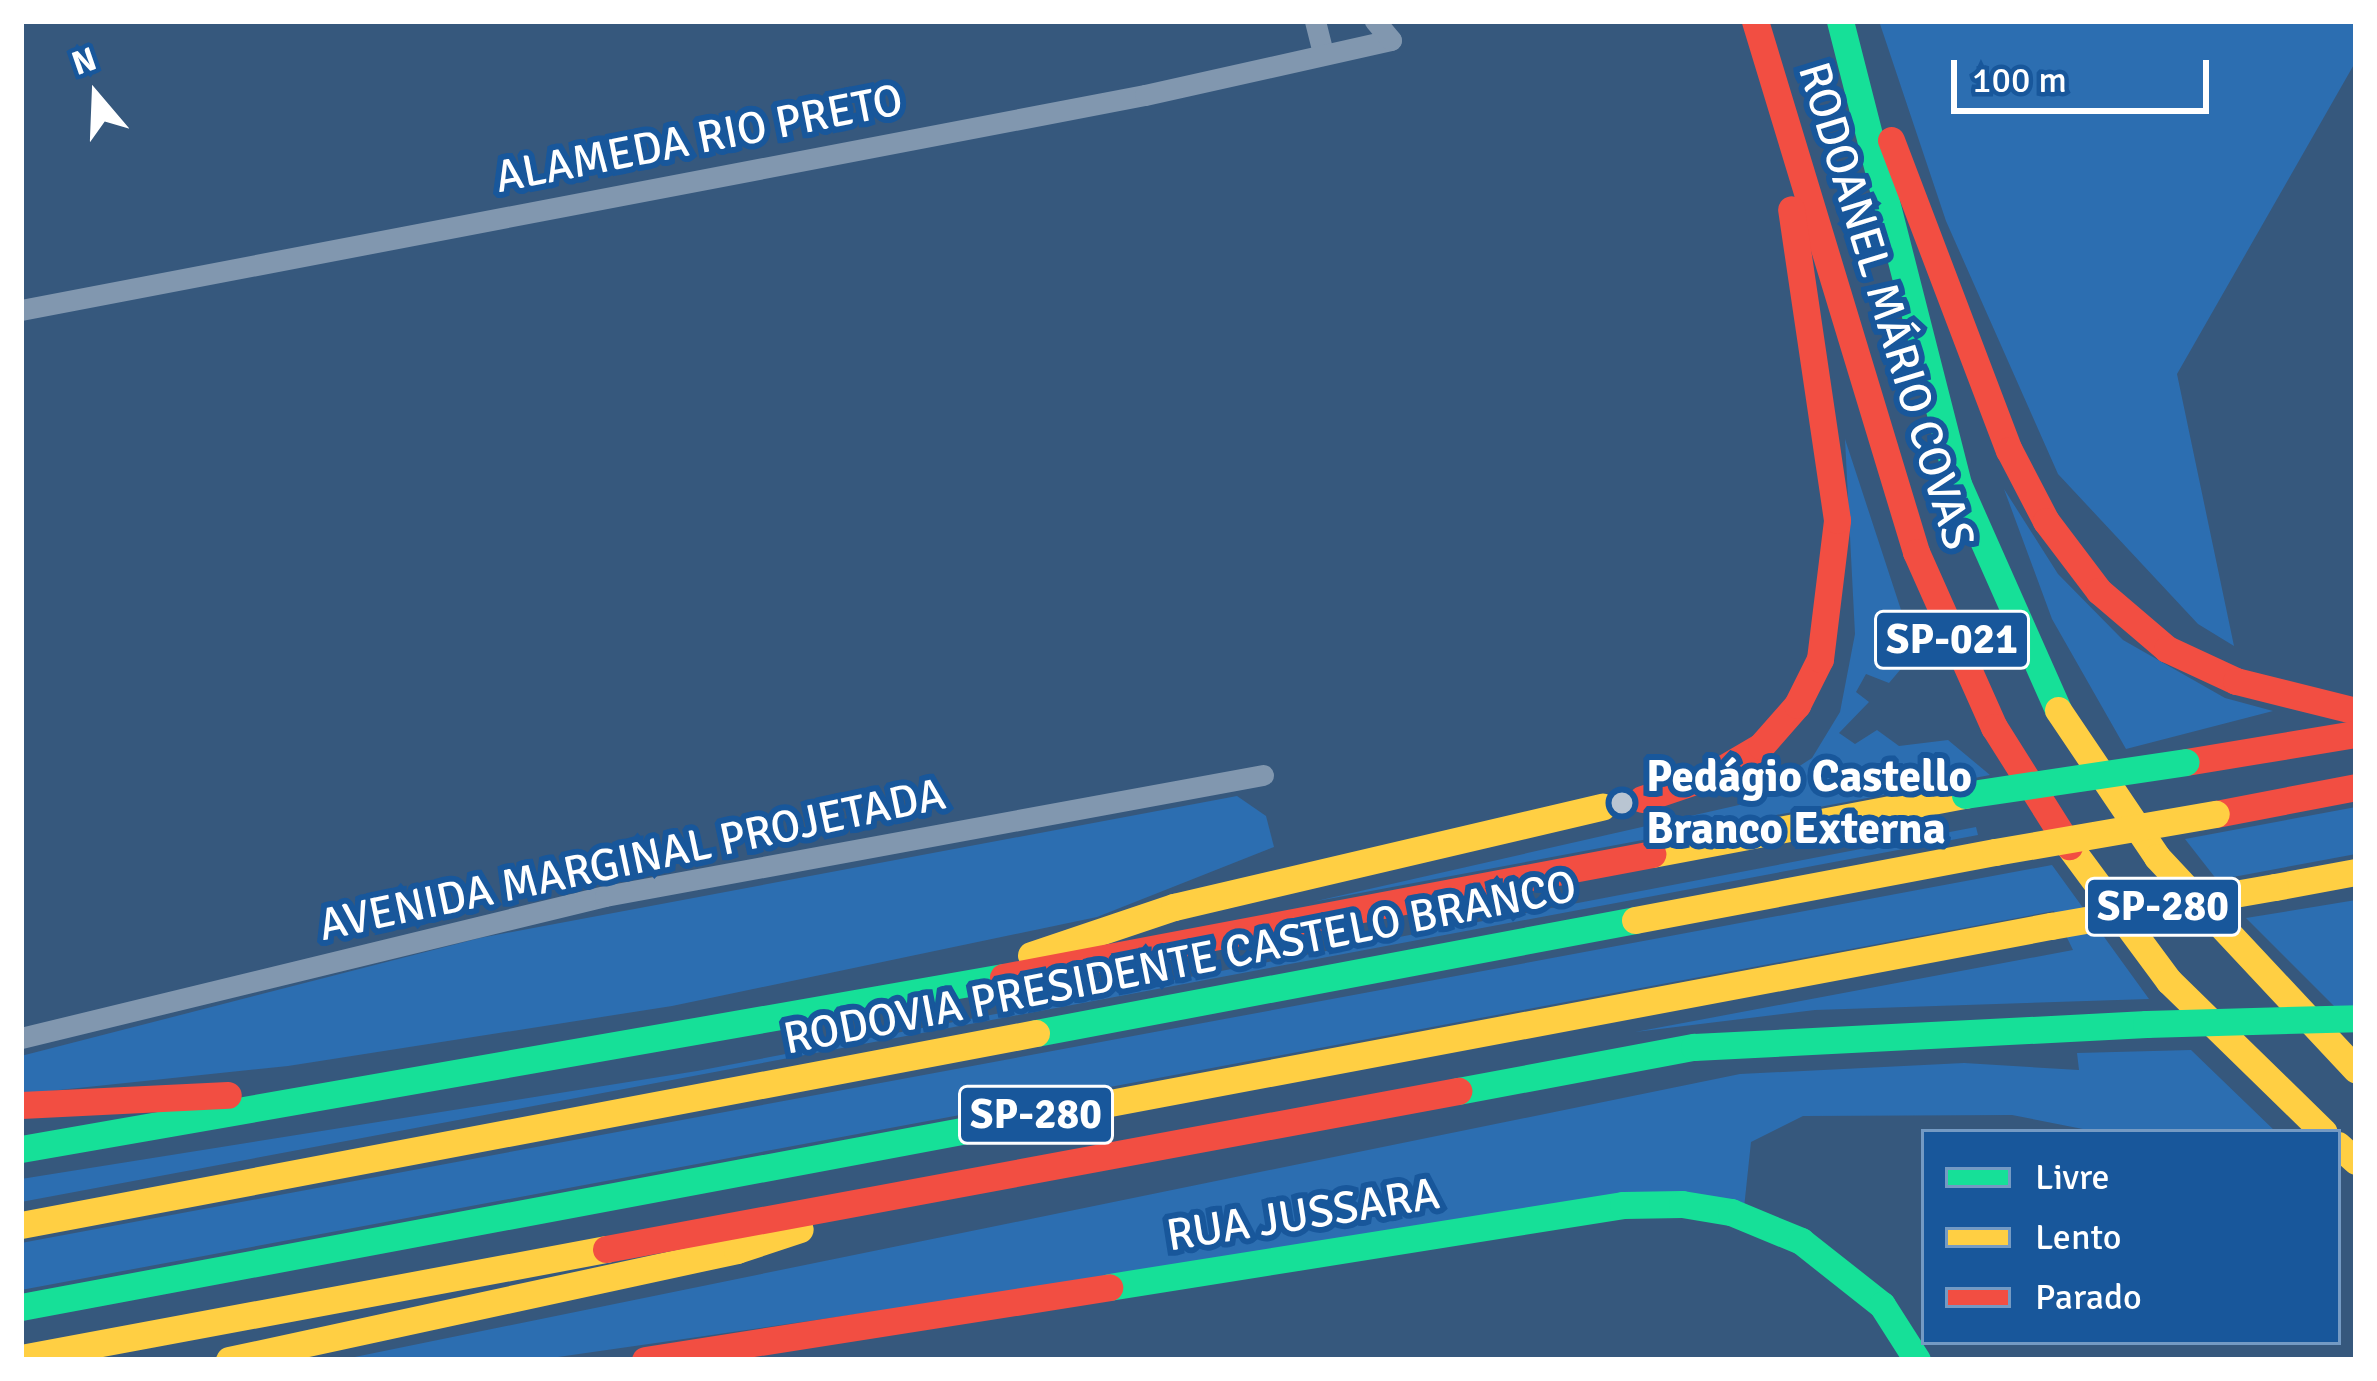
<!DOCTYPE html>
<html>
<head>
<meta charset="utf-8">
<style>
  body { margin:0 }
  #map { position:relative; width:2377px; height:1381px; overflow:hidden; background:#36587d; font-family:Signika,sans-serif }
  div>[style] { position:absolute }
  .green>* { inset:0; background:#2c6eb1 }
  .street>* { height:21px; margin:-10.5px; padding:0 10.5px; transform-origin:10.5px; border-radius:10.5px; background:#8197af }
  .fast>* { height:27px; margin:-13.5px; padding:0 13.5px; transform-origin:13.5px; border-radius:13.5px; background:#16e098 }
  .slow>* { height:27px; margin:-13.5px; padding:0 13.5px; transform-origin:13.5px; border-radius:13.5px; background:#ffcf43 }
  .jam>* { height:27px; margin:-13.5px; padding:0 13.5px; transform-origin:13.5px; border-radius:13.5px; background:#f24e42 }
  .fast-bridge>* { height:27px; margin:-13.5px; padding:0 13.5px; transform-origin:13.5px; border-radius:13.5px; background:#16e098 }
  .slow-bridge>* { height:27px; margin:-13.5px; padding:0 13.5px; transform-origin:13.5px; border-radius:13.5px; background:#ffcf43 }
  .dots>* { width:33px; height:33px; translate:-50% -50%; box-sizing:border-box; border:6px solid #18579b; border-radius:50% }
  span { translate:-50% -50%; white-space:nowrap; text-align:center; line-height:1.15; -webkit-text-stroke:12px #18579b; paint-order:stroke }
  .shield-label span { padding:3px 9px; background:#18579b; border:3px solid; border-radius:9px; -webkit-text-stroke-width:0 }
  .shield-label { font-size:42px; color:#fff; font-weight:700 }
  .street-label { font-size:45px; color:#fff }
  .poi-label { font-size:45px; color:#fff; font-weight:700 }
  .left { translate:0 -50%; text-align:left }
  .frame { position:absolute; inset:0; border:24px solid #fff; pointer-events:none }
  .legend { position:absolute; left:1921px; top:1129px; width:420px; height:216px; box-sizing:border-box; background:#18579b; border:3px solid #749ac3; margin:0; padding:15px 21px; list-style:none; font-size:36px; color:#fff }
  .legend li { display:flex; align-items:center; gap:24px; height:60px }
  .legend b { width:60px; border:3px solid #749ac3 }
  .north { position:absolute; left:36px; top:36px; width:120px; height:120px; -webkit-text-stroke:9px #18579b; paint-order:stroke; rotate:341deg; font-size:33px; font-weight:700; line-height:48px; text-align:center; color:#fff }
  .north::after { content:''; display:block; margin:auto; width:42px; height:54px; background:#fff; clip-path:polygon(50% 0,100% 100%,50% 72%,0 100%) }
  .scale { position:absolute; left:1951px; top:60px; width:258px; height:54px; box-sizing:border-box; border:6px solid #fff; border-top:0; padding-left:15px; font-size:36px; line-height:42px; white-space:nowrap; color:#fff; -webkit-text-stroke:9px #18579b; paint-order:stroke }
</style>
</head>
<body>
<div id="map">
  <div class="green">
    <i style="clip-path:polygon(1879px 21px,2356px 21px,2356px 61px,2177px 374px,2234px 646px,2198px 624px,2058px 474px,1946px 221px)"></i>
    <i style="clip-path:polygon(1845px 439px,1903px 616px,1917px 628px,1911px 657px,1889px 683px,1866px 674px,1856px 692px,1869px 702px,1839px 733px,1855px 744px,1877px 730px,1899px 746px,1948px 740px,1990px 775px,1312px 902px,1739px 805px,1812px 758px,1840px 712px,1855px 634px)"></i>
    <i style="clip-path:polygon(2004px 489px,2058px 574px,2123px 640px,2225px 698px,2273px 711px,2126px 749px,2052px 619px)"></i>
    <i style="clip-path:polygon(1237px 796px,1266px 816px,1274px 847px,1097px 917px,672px 1006px,288px 1066px,21px 1094px,21px 1056px,480px 938px)"></i>
    <i style="clip-path:polygon(2356px 807px,2356px 854px,2217px 880px,2185px 839px)"></i>
    <i style="clip-path:polygon(1976px 827px,1978px 835px,21px 1202px,21px 1179px,697px 1071px)"></i>
    <i style="clip-path:polygon(2052px 865px,2149px 999px,1815px 1010px,1635px 1032px,2073px 950px,2054px 911px,21px 1290px,21px 1243px)"></i>
    <i style="clip-path:polygon(2356px 900px,2356px 1028px,2246px 918px)"></i>
    <i style="clip-path:polygon(2191px 1050px,2276px 1132px,2098px 1132px,2012px 1115px,1803px 1116px,1751px 1142px,1744px 1208px,1687px 1195px,537px 1360px,340px 1360px,1740px 1074px,1964px 1063px,2079px 1070px,2077px 1053px)"></i>
  </div>
  <div class="street">
    <i style="left:1315px;top:21px;width:33px;rotate:76deg"></i>
    <i style="left:21px;top:310px;width:1144px;rotate:-10.83deg"></i>
    <i style="left:1145px;top:95px;width:252px;rotate:-12.6deg"></i>
    <i style="left:1391px;top:40px;width:25px;rotate:-130deg"></i>
    <i style="left:21px;top:1038px;width:601px;rotate:-13.67deg"></i>
    <i style="left:605px;top:896px;width:669px;rotate:-10.42deg"></i>
  </div>
  <div class="fast">
    <i style="left:1840px;top:21px;width:478px;rotate:75.7deg"></i>
    <i style="left:1958px;top:484px;width:247px;rotate:66.1deg"></i>
    <i style="left:1036px;top:1033px;width:610px;rotate:-10.68deg"></i>
    <i style="left:1458px;top:1091px;width:240px;rotate:-10.6deg"></i>
    <i style="left:1694px;top:1047px;width:453px;rotate:-2.9deg"></i>
    <i style="left:21px;top:1149px;width:997px;rotate:-9.93deg"></i>
    <i style="left:1109px;top:1287px;width:520px;rotate:-9.06deg"></i>
    <i style="left:1623px;top:1205px;width:59px;rotate:-1deg"></i>
    <i style="left:1682px;top:1204px;width:50px;rotate:9.3deg"></i>
    <i style="left:1731px;top:1212px;width:76px;rotate:22.5deg"></i>
    <i style="left:1801px;top:1241px;width:103px;rotate:38.3deg"></i>
    <i style="left:1882px;top:1305px;width:65px;rotate:57.5deg"></i>
    <i style="left:21px;top:1307px;width:984px;rotate:-10.6deg"></i>
  </div>
  <div class="slow">
    <i style="left:2058px;top:710px;width:177px;rotate:56deg"></i>
    <i style="left:2157px;top:857px;width:291px;rotate:46.9deg"></i>
    <i style="left:2069px;top:846px;width:168px;rotate:53.5deg"></i>
    <i style="left:2169px;top:981px;width:216px;rotate:44.3deg"></i>
    <i style="left:1652px;top:854px;width:319px;rotate:-10.7deg"></i>
    <i style="left:2275px;top:887px;width:82px;rotate:-10.5deg"></i>
    <i style="left:1635px;top:920px;width:366px;rotate:-10.7deg"></i>
    <i style="left:1031px;top:955px;width:151px;rotate:-18.6deg"></i>
    <i style="left:1174px;top:907px;width:440px;rotate:-13.2deg"></i>
    <i style="left:988px;top:1126px;width:1082px;rotate:-10.66deg"></i>
    <i style="left:2338px;top:1145px;width:24px;rotate:42deg"></i>
    <i style="left:21px;top:1225px;width:1033px;rotate:-10.71deg"></i>
    <i style="left:21px;top:1358px;width:595px;rotate:-10.55deg"></i>
    <i style="left:229px;top:1360px;width:520px;rotate:-12.22deg"></i>
    <i style="left:737px;top:1250px;width:66px;rotate:-18.4deg"></i>
  </div>
  <div class="jam">
    <i style="left:1755px;top:21px;width:555px;rotate:73.13deg"></i>
    <i style="left:1916px;top:552px;width:192px;rotate:66deg"></i>
    <i style="left:1994px;top:727px;width:141px;rotate:57.8deg"></i>
    <i style="left:1891px;top:140px;width:332px;rotate:69.2deg"></i>
    <i style="left:2009px;top:450px;width:80px;rotate:62.5deg"></i>
    <i style="left:2046px;top:521px;width:88px;rotate:52.9deg"></i>
    <i style="left:2099px;top:591px;width:89px;rotate:40.5deg"></i>
    <i style="left:2167px;top:649px;width:76px;rotate:24.9deg"></i>
    <i style="left:2236px;top:681px;width:124px;rotate:14deg"></i>
    <i style="left:2186px;top:762px;width:172px;rotate:-9.4deg"></i>
    <i style="left:1642px;top:799px;width:72px;rotate:-18.7deg"></i>
    <i style="left:1710px;top:776px;width:59px;rotate:-30.5deg"></i>
    <i style="left:1761px;top:746px;width:55px;rotate:-48.7deg"></i>
    <i style="left:1797px;top:705px;width:51px;rotate:-63.4deg"></i>
    <i style="left:1820px;top:659px;width:140px;rotate:-83deg"></i>
    <i style="left:1837px;top:520px;width:314px;rotate:-98.4deg"></i>
    <i style="left:2216px;top:814px;width:143px;rotate:-10.9deg"></i>
    <i style="left:1003px;top:977px;width:661px;rotate:-10.73deg"></i>
    <i style="left:21px;top:1105px;width:207px;rotate:-2.8deg"></i>
    <i style="left:606px;top:1249px;width:867px;rotate:-10.51deg"></i>
    <i style="left:645px;top:1360px;width:470px;rotate:-8.9deg"></i>
  </div>
  <div class="fast-bridge">
    <i style="left:1965px;top:795px;width:223px;rotate:-8.5deg"></i>
    <i style="left:2146px;top:1024px;width:210px;rotate:-1.6deg"></i>
  </div>
  <div class="slow-bridge">
    <i style="left:1995px;top:852px;width:224px;rotate:-9.8deg"></i>
    <i style="left:2051px;top:926px;width:227px;rotate:-9.9deg"></i>
  </div>
  <div class="dots">
    <i style="left:1622px;top:803px;background:#b9c5d2"></i>
  </div>
  <div class="shield-label">
    <span style="left:1952px;top:640px">SP-021</span>
    <span style="left:2163px;top:907px">SP-280</span>
    <span style="left:1036px;top:1115px">SP-280</span>
  </div>
  <div class="street-label">
    <span style="left:699px;top:139px;rotate:-11deg">ALAMEDA RIO PRETO</span>
    <span style="left:1886px;top:306px;rotate:73deg">RODOANEL MÁRIO COVAS</span>
    <span style="left:632px;top:860px;rotate:-12deg">AVENIDA MARGINAL PROJETADA</span>
    <span style="left:1180px;top:963px;rotate:-11deg">RODOVIA PRESIDENTE CASTELO BRANCO</span>
    <span style="left:1303px;top:1215px;rotate:-9deg">RUA JUSSARA</span>
  </div>
  <div class="poi-label">
    <span class="left" style="left:1646px;top:803px">Pedágio Castello<br>Branco Externa</span>
  </div>
  <div class="frame"></div>
  <ul class="legend">
  <li><b style="height:15px;background:#16e098"></b>Livre</li>
  <li><b style="height:15px;background:#ffcf43"></b>Lento</li>
  <li><b style="height:15px;background:#f24e42"></b>Parado</li>
  </ul>
  <div class="north">N</div>
  <div class="scale">100 m</div>
</div>
</body>
</html>
